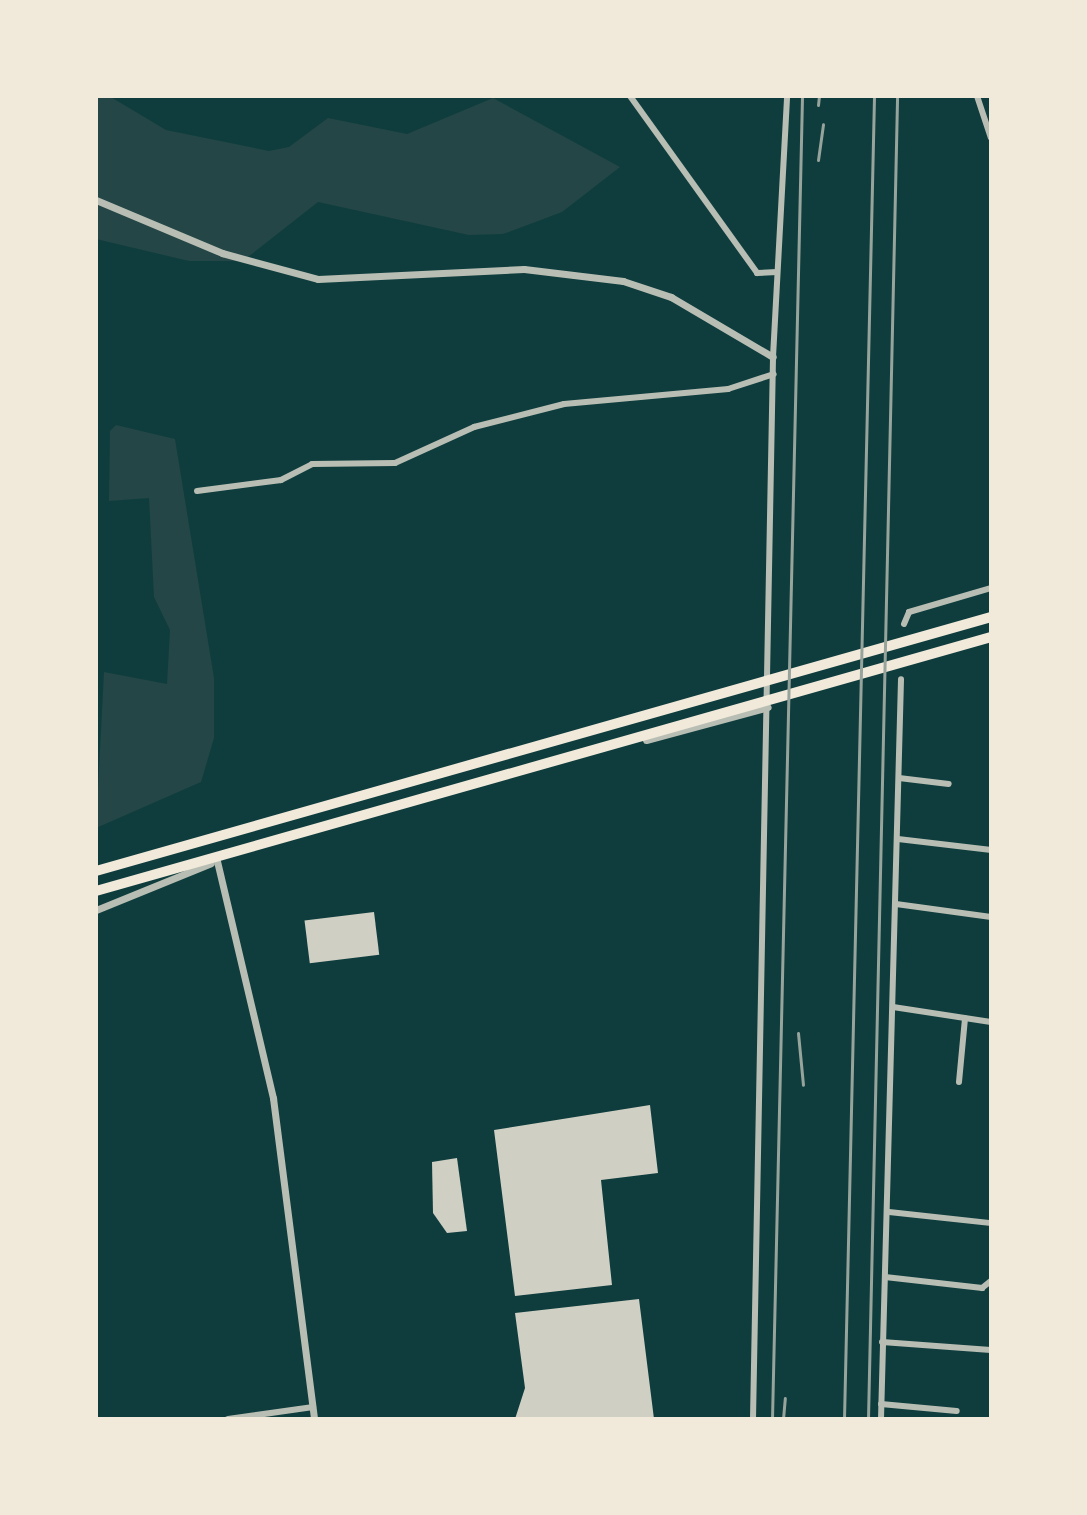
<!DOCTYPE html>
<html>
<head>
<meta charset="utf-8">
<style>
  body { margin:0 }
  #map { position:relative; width:1087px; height:1515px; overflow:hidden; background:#0f3d3e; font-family:"DM Sans",sans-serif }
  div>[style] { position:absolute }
  .green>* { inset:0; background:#244646 }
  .building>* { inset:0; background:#cfcfc3; transform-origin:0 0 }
  .minor>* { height:6px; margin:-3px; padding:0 3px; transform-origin:3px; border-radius:3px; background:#b8beb3 }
  .tertiary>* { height:7px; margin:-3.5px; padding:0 3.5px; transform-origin:3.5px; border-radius:3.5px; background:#b8beb3 }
  .motorway>* { height:10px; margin:-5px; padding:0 5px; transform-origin:5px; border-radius:5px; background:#f1e9da }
  .rail>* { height:3px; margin:-1.5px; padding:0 1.5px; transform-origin:1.5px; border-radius:1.5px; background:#97a49c }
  span { translate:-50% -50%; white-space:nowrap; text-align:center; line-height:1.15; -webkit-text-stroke:8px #f1e9da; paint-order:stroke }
  .frame { position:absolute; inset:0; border:98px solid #f1e9da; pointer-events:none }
</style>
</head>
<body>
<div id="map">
  <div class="green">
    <i style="clip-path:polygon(96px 96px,109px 96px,166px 130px,269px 151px,289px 147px,328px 118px,407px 134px,493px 98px,620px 167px,562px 212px,503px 234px,469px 235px,318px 202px,243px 261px,189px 261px,96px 239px)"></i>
    <i style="clip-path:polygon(116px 425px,175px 439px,214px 678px,214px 738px,201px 782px,96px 828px,104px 672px,167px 684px,170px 630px,154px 597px,149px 498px,109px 501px,110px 431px)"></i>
  </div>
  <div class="building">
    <i style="left:374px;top:912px;width:43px;height:70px;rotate:83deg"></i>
    <i style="clip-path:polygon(650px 1105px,658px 1173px,601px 1180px,612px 1285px,515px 1296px,494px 1130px)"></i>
    <i style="clip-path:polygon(457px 1158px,467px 1231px,447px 1233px,433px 1213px,432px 1162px)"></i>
    <i style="clip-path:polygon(639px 1299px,654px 1419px,515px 1419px,525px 1388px,515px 1313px)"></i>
  </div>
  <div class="minor">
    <i style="left:630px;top:96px;width:218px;rotate:54.3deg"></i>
    <i style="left:757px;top:273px;width:20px;rotate:-3deg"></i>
    <i style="left:977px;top:96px;width:44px;rotate:71.6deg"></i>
    <i style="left:197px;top:491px;width:85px;rotate:-7.5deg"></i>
    <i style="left:281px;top:480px;width:35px;rotate:-27deg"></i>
    <i style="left:312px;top:464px;width:83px;rotate:-0.7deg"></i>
    <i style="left:395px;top:463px;width:87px;rotate:-24.5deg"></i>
    <i style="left:474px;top:427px;width:93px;rotate:-14.3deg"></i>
    <i style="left:564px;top:404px;width:165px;rotate:-5.2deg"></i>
    <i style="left:728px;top:389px;width:48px;rotate:-18.1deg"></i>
    <i style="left:904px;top:624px;width:13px;rotate:-67deg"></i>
    <i style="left:909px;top:612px;width:85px;rotate:-16.3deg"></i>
    <i style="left:899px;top:778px;width:50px;rotate:6.8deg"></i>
    <i style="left:898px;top:839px;width:94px;rotate:6.7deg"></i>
    <i style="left:896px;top:904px;width:96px;rotate:7.8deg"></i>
    <i style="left:893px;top:1007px;width:99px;rotate:8.7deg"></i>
    <i style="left:959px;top:1082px;width:64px;rotate:-84.6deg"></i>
    <i style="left:889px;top:1212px;width:103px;rotate:6.2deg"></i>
    <i style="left:885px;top:1277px;width:98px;rotate:6.5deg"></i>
    <i style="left:982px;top:1288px;width:11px;rotate:-38deg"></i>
    <i style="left:882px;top:1342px;width:109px;rotate:4.2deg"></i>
    <i style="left:881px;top:1404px;width:76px;rotate:5.3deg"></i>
    <i style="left:228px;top:1419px;width:86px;rotate:-8deg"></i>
    <i style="left:753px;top:1419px;width:1062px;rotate:-88.92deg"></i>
    <i style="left:773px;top:357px;width:261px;rotate:-86.9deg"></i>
    <i style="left:881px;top:1419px;width:740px;rotate:-88.45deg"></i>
  </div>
  <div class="tertiary">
    <i style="left:96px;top:200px;width:137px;rotate:22.8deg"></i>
    <i style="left:222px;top:253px;width:99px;rotate:15.2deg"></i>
    <i style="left:318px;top:279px;width:206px;rotate:-2.8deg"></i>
    <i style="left:524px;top:269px;width:100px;rotate:6.9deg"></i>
    <i style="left:623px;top:281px;width:51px;rotate:18.4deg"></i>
    <i style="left:671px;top:297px;width:118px;rotate:30.5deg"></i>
    <i style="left:646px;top:740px;width:126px;rotate:-15.1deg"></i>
    <i style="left:217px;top:861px;width:244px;rotate:76.7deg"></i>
    <i style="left:273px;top:1098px;width:324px;rotate:82.7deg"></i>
    <i style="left:96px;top:910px;width:124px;rotate:-22.2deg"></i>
  </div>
  <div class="motorway">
    <i style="left:96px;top:871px;width:930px;rotate:-15.84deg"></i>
    <i style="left:96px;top:891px;width:930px;rotate:-15.84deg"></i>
  </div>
  <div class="rail">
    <i style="left:818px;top:105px;width:9px;rotate:-84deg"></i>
    <i style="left:818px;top:160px;width:36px;rotate:-82deg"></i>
    <i style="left:798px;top:1033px;width:52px;rotate:84.5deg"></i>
    <i style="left:772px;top:1419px;width:1323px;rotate:-88.7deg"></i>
    <i style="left:783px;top:1419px;width:21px;rotate:-85deg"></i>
    <i style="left:844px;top:1419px;width:1323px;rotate:-88.7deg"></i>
    <i style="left:868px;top:1419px;width:1323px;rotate:-88.74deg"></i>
  </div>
  <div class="frame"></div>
</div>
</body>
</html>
